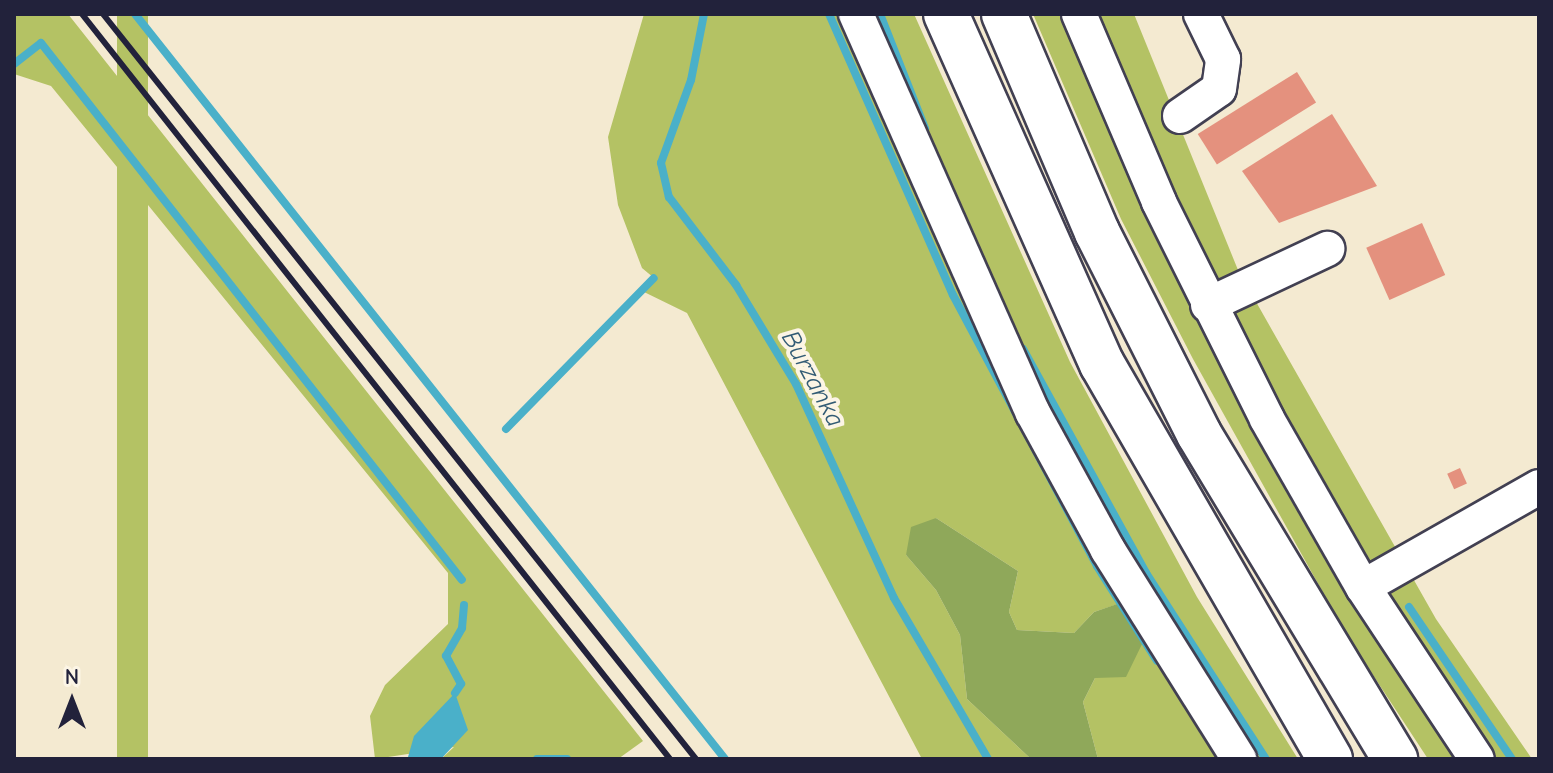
<!DOCTYPE html>
<html>
<head>
<meta charset="utf-8">
<style>
  body { margin:0 }
  #map { position:relative; width:1553px; height:773px; overflow:hidden; background:#f4ead1; font-family:"Comic Neue",sans-serif }
  div>[style] { position:absolute }
  .green>* { inset:0; background:#b4c264; transform-origin:0 0 }
  .forest>* { inset:0; background:#8fa85a }
  .water>* { inset:0; background:#4ab0c9 }
  .stream>* { height:8px; margin:-4px; padding:0 4px; transform-origin:4px; border-radius:4px; background:#4ab0c9 }
  .building>* { inset:0; background:#e4917e; transform-origin:0 0 }
  .roads { filter:drop-shadow(2px 0 #424052) drop-shadow(-2px 0 #424052) drop-shadow(0 2px #424052) drop-shadow(0 -2px #424052) }
  .minor>* { height:34px; margin:-17px; padding:0 17px; transform-origin:17px; border-radius:17px; background:#fff }
  .highway>* { height:44px; margin:-22px; padding:0 22px; transform-origin:22px; border-radius:22px; background:#fff }
  .rail>* { height:6px; margin:-3px; padding:0 3px; transform-origin:3px; border-radius:3px; background:#22223b }
  span { translate:-50% -50%; white-space:nowrap; text-align:center; line-height:1.15; -webkit-text-stroke:8px #fcf5e5; paint-order:stroke }
  .water-label { font-size:26px; color:#325b74; font-style:italic }
  .frame { position:absolute; inset:0; border:16px solid #22223b; pointer-events:none }
  .north { position:absolute; left:32px; top:661px; width:80px; height:80px; -webkit-text-stroke:6px #fcf5e5; paint-order:stroke; rotate:0deg; font-size:22px; font-weight:700; line-height:32px; text-align:center; color:#22223b }
  .north::after { content:''; display:block; margin:auto; width:28px; height:36px; background:#22223b; clip-path:polygon(50% 0,100% 100%,50% 72%,0 100%) }
</style>
</head>
<body>
<div id="map">
  <div class="green">
    <i style="clip-path:polygon(14px 14px,68px 14px,643px 741px,618px 759px,441px 759px,454px 747px,375px 759px,370px 716px,385px 685px,448px 624px,448px 573px,51px 86px,14px 74px)"></i>
    <i style="left:117px;top:14px;width:31px;height:949px"></i>
    <i style="clip-path:polygon(644px 14px,914px 14px,1070px 362px,1197px 597px,1298px 759px,1098px 759px,1083px 702px,1095px 678px,1144px 640px,1121px 603px,1094px 612px,1074px 633px,1017px 630px,1009px 612px,1018px 571px,936px 518px,906px 555px,936px 590px,960px 635px,967px 699px,1031px 759px,922px 759px,687px 313px,642px 291px,654px 278px,642px 268px,618px 205px,608px 137px)"></i>
    <i style="clip-path:polygon(1033px 14px,1134px 14px,1238px 270px,1436px 619px,1532px 759px,1428px 759px,1346px 634px,1193px 359px,1121px 219px)"></i>
  </div>
  <div class="forest">
    <i style="clip-path:polygon(936px 518px,1018px 571px,1009px 612px,1017px 630px,1074px 633px,1094px 612px,1120px 603px,1144px 640px,1126px 677px,1095px 678px,1083px 702px,1098px 759px,1031px 759px,967px 699px,960px 635px,936px 590px,906px 555px,911px 527px)"></i>
  </div>
  <div class="water">
    <i style="clip-path:polygon(455px 693px,468px 730px,441px 759px,408px 757px,414px 736px)"></i>
  </div>
  <div class="stream">
    <i style="left:135px;top:14px;width:950px;rotate:51.62deg"></i>
    <i style="left:704px;top:14px;width:67px;rotate:101.1deg"></i>
    <i style="left:691px;top:80px;width:88px;rotate:109.9deg"></i>
    <i style="left:661px;top:163px;width:35px;rotate:77deg"></i>
    <i style="left:669px;top:197px;width:111px;rotate:52.7deg"></i>
    <i style="left:736px;top:285px;width:116px;rotate:58.8deg"></i>
    <i style="left:796px;top:384px;width:235px;rotate:65.4deg"></i>
    <i style="left:894px;top:598px;width:186px;rotate:59.7deg"></i>
    <i style="left:829px;top:14px;width:307px;rotate:66.2deg"></i>
    <i style="left:953px;top:295px;width:307px;rotate:62deg"></i>
    <i style="left:1097px;top:566px;width:112px;rotate:57.7deg"></i>
    <i style="left:880px;top:14px;width:123px;rotate:68.5deg"></i>
    <i style="left:14px;top:64px;width:34px;rotate:-38deg"></i>
    <i style="left:41px;top:43px;width:682px;rotate:51.9deg"></i>
    <i style="left:1023px;top:349px;width:256px;rotate:61.2deg"></i>
    <i style="left:1146px;top:573px;width:221px;rotate:57.2deg"></i>
    <i style="left:506px;top:429px;width:211px;rotate:-45.6deg"></i>
    <i style="left:1409px;top:607px;width:184px;rotate:55.9deg"></i>
    <i style="left:455px;top:693px;width:11px;rotate:-56deg"></i>
    <i style="left:461px;top:684px;width:32px;rotate:-118deg"></i>
    <i style="left:446px;top:656px;width:32px;rotate:-60deg"></i>
    <i style="left:462px;top:628px;width:23px;rotate:-85deg"></i>
    <i style="left:537px;top:759px;width:30px"></i>
  </div>
  <div class="building">
    <i style="left:1297px;top:72px;width:36px;height:117px;rotate:58deg"></i>
    <i style="clip-path:polygon(1332px 114px,1377px 186px,1279px 223px,1242px 171px)"></i>
    <i style="left:1422px;top:223px;width:57px;height:61px;rotate:66deg"></i>
    <i style="left:1460px;top:468px;width:17px;height:14px;rotate:66deg"></i>
  </div>
  <div class="roads">
    <div class="minor">
      <i style="left:856px;top:14px;width:436px;rotate:66.1deg"></i>
      <i style="left:1033px;top:413px;width:156px;rotate:61.3deg"></i>
      <i style="left:1108px;top:550px;width:247px;rotate:57.9deg"></i>
      <i style="left:1079px;top:14px;width:204px;rotate:66.9deg"></i>
      <i style="left:1159px;top:202px;width:242px;rotate:63.5deg"></i>
      <i style="left:1267px;top:419px;width:193px;rotate:60.3deg"></i>
      <i style="left:1363px;top:587px;width:206px;rotate:56.5deg"></i>
      <i style="left:1180px;top:116px;width:47px;rotate:-34.7deg"></i>
      <i style="left:1219px;top:89px;width:30px;rotate:-82deg"></i>
      <i style="left:1223px;top:59px;width:50px;rotate:-116.1deg"></i>
      <i style="left:1208px;top:305px;width:132px;rotate:-25.2deg"></i>
      <i style="left:1363px;top:587px;width:202px;rotate:-29.6deg"></i>
    </div>
    <div class="highway">
      <i style="left:946px;top:14px;width:383px;rotate:66deg"></i>
      <i style="left:1102px;top:364px;width:456px;rotate:60deg"></i>
      <i style="left:1004px;top:14px;width:237px;rotate:66.9deg"></i>
      <i style="left:1097px;top:232px;width:226px;rotate:63.2deg"></i>
      <i style="left:1199px;top:434px;width:380px;rotate:58.9deg"></i>
    </div>
  </div>
  <div class="rail">
    <i style="left:82px;top:14px;width:949px;rotate:51.72deg"></i>
    <i style="left:103px;top:14px;width:952px;rotate:51.48deg"></i>
  </div>
  <div class="water-label">
    <span style="left:812px;top:379px;rotate:62deg">Burzanka</span>
  </div>
  <div class="frame"></div>
  <div class="north">N</div>
</div>
</body>
</html>
